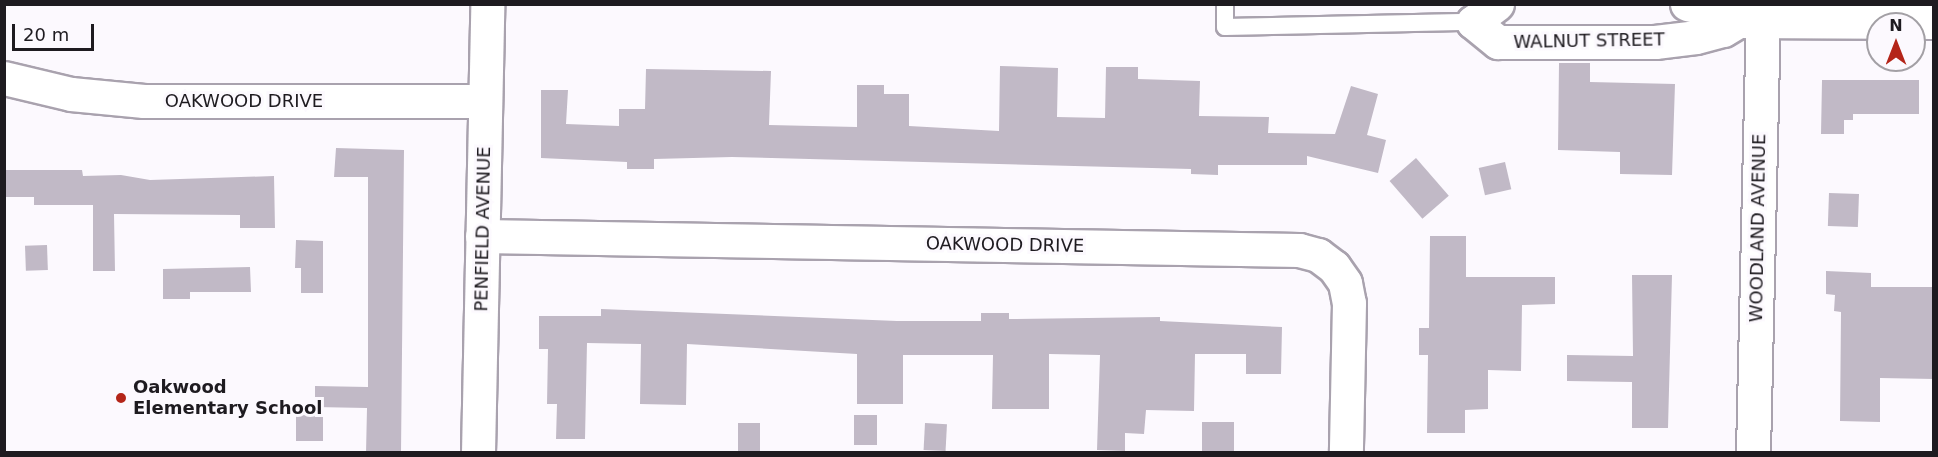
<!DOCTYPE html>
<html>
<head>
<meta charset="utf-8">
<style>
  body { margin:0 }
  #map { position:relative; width:1938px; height:457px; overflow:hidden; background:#fcf9fe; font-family:"DejaVu Sans",sans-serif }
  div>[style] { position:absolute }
  .building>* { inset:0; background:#c1b9c6; transform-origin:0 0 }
  .roads { filter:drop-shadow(2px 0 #a9a2ae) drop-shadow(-2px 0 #a9a2ae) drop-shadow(0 2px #a9a2ae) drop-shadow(0 -2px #a9a2ae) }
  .lane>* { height:16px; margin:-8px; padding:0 8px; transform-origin:8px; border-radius:8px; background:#fff }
  .street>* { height:33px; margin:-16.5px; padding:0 16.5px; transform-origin:16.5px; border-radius:16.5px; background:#fff }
  .dots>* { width:16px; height:16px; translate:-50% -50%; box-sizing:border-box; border:3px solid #fcf9fe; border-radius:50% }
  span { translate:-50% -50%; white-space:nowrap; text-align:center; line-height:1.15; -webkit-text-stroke:6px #fcf9fe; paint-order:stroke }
  .street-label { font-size:18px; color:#1e1b20 }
  .poi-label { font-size:18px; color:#1e1b20; font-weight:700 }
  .left { translate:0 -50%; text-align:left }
  .frame { position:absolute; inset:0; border:6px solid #1e1b20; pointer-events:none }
  .north { position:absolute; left:1866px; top:12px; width:60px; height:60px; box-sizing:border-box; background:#fcf9fe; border:2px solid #a3a0a5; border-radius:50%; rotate:0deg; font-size:16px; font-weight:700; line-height:24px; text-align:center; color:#1e1b20 }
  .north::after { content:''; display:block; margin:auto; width:21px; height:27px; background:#b42519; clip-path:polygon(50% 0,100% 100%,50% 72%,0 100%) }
  .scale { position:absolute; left:12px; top:24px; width:82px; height:27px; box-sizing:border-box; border:3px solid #1e1b20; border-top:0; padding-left:8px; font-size:18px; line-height:21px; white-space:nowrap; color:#1e1b20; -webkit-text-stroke:4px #fcf9fe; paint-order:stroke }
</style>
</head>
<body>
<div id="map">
  <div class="building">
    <i style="clip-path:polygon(1559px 63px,1590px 63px,1590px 82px,1675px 84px,1672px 175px,1620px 174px,1620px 152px,1558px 150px)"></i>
    <i style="clip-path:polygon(1000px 66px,1058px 68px,1057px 117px,1105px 118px,1106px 67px,1138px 67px,1138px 79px,1200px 81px,1199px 116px,1269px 117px,1268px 133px,1335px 134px,1351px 86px,1378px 94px,1367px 135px,1386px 140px,1378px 173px,1307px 156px,1307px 165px,1218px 165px,1218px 175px,1191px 174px,1191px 169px,732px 157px,654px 159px,654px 169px,627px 169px,627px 162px,541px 158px,541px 90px,568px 90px,566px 124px,619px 126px,619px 109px,645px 109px,646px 69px,771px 71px,769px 125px,857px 127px,857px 85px,884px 85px,884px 94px,909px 94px,909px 126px,999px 131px)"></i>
    <i style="clip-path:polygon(1822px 80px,1919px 80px,1919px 114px,1853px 114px,1853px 120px,1844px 120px,1844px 134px,1821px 134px)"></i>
    <i style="clip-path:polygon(336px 148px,404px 150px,401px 453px,366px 453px,367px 408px,315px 407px,315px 386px,368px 387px,368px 177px,334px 177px)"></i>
    <i style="left:1416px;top:158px;width:50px;height:35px;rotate:49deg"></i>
    <i style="left:1505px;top:162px;width:28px;height:27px;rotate:77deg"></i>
    <i style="clip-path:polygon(4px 170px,82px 170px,83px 176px,121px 175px,150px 180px,274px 176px,275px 228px,240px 228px,240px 215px,114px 214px,115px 271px,93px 271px,93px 205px,34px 205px,34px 197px,4px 197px)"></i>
    <i style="left:1829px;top:193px;width:30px;height:33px;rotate:2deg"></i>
    <i style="clip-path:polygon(1430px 236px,1466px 236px,1466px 277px,1555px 277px,1555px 304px,1522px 305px,1521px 371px,1488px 370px,1488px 409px,1465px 410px,1465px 433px,1427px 433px,1428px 355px,1419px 355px,1419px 328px,1429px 328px)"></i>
    <i style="clip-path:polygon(296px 240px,323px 241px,323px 293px,301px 293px,301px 268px,295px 268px)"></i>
    <i style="left:47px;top:245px;width:25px;height:22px;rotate:88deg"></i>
    <i style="clip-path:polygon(250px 267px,251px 292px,190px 292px,190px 299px,163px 299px,163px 269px)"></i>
    <i style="clip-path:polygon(1826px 271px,1871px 273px,1871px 287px,1934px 287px,1934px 379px,1880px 378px,1880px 422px,1840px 421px,1841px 312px,1834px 311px,1835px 295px,1826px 294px)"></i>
    <i style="clip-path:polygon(1632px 275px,1672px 275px,1668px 428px,1632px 428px,1632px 382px,1567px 381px,1567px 355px,1633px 356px)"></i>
    <i style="clip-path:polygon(601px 309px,897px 321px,981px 321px,981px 313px,1009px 313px,1009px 319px,1160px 317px,1160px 321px,1282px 327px,1281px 374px,1246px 374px,1246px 354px,1195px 354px,1194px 411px,1146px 410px,1144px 434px,1125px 433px,1125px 451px,1097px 450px,1100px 355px,1049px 354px,1049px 409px,992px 409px,993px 355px,903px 355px,903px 404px,857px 404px,857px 354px,687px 344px,686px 405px,640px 404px,641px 344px,587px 343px,585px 439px,556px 439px,557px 404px,547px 404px,548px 349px,539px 349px,539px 316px,601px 316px)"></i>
    <i style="left:296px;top:413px;width:27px;height:28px"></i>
    <i style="left:854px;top:415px;width:23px;height:30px"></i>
    <i style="left:1202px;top:422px;width:32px;height:30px"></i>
    <i style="left:738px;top:423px;width:22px;height:28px"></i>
    <i style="left:925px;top:423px;width:22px;height:27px;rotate:3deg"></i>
  </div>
  <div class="roads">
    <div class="lane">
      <i style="left:1225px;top:4px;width:23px;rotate:90deg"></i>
      <i style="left:1225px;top:27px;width:248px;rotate:-1.2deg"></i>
      <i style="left:1473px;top:22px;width:5px;rotate:-101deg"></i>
    </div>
    <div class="street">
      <i style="left:1497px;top:4px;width:30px;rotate:143deg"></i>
      <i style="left:1473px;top:22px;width:32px;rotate:39deg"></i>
      <i style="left:1498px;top:42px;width:157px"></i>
      <i style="left:1655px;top:42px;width:41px;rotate:-7deg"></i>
      <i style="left:1696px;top:37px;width:28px;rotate:-15deg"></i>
      <i style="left:1723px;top:30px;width:17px;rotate:-31deg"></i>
      <i style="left:1687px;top:4px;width:38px;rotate:12deg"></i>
      <i style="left:1724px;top:12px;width:17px;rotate:33deg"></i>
      <i style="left:1738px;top:21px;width:196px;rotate:0.3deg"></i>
      <i style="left:4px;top:78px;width:69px;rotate:13.4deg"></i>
      <i style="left:71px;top:94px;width:73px;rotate:5.5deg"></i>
      <i style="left:144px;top:101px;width:341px"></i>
      <i style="left:482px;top:236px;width:817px;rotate:0.98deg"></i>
      <i style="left:1299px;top:250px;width:20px;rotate:15deg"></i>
      <i style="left:1318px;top:255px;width:20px;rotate:37deg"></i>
      <i style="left:1334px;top:267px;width:19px;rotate:55deg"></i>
      <i style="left:1345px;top:283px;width:20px;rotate:79deg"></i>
      <i style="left:1349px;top:303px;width:149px;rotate:91.2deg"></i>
      <i style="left:478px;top:452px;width:448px;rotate:-88.8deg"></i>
      <i style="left:1753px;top:452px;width:448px;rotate:-88.7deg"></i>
    </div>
  </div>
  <div class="dots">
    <i style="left:121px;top:398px;background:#b42519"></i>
  </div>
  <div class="street-label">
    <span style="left:1589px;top:41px;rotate:-1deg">WALNUT STREET</span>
    <span style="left:244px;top:101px">OAKWOOD DRIVE</span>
    <span style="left:1758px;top:228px;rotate:-89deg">WOODLAND AVENUE</span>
    <span style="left:483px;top:229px;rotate:-89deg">PENFIELD AVENUE</span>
    <span style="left:1005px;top:245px;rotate:1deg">OAKWOOD DRIVE</span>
  </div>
  <div class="poi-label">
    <span class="left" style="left:133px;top:398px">Oakwood<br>Elementary School</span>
  </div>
  <div class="frame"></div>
  <div class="north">N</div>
  <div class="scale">20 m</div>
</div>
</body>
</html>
